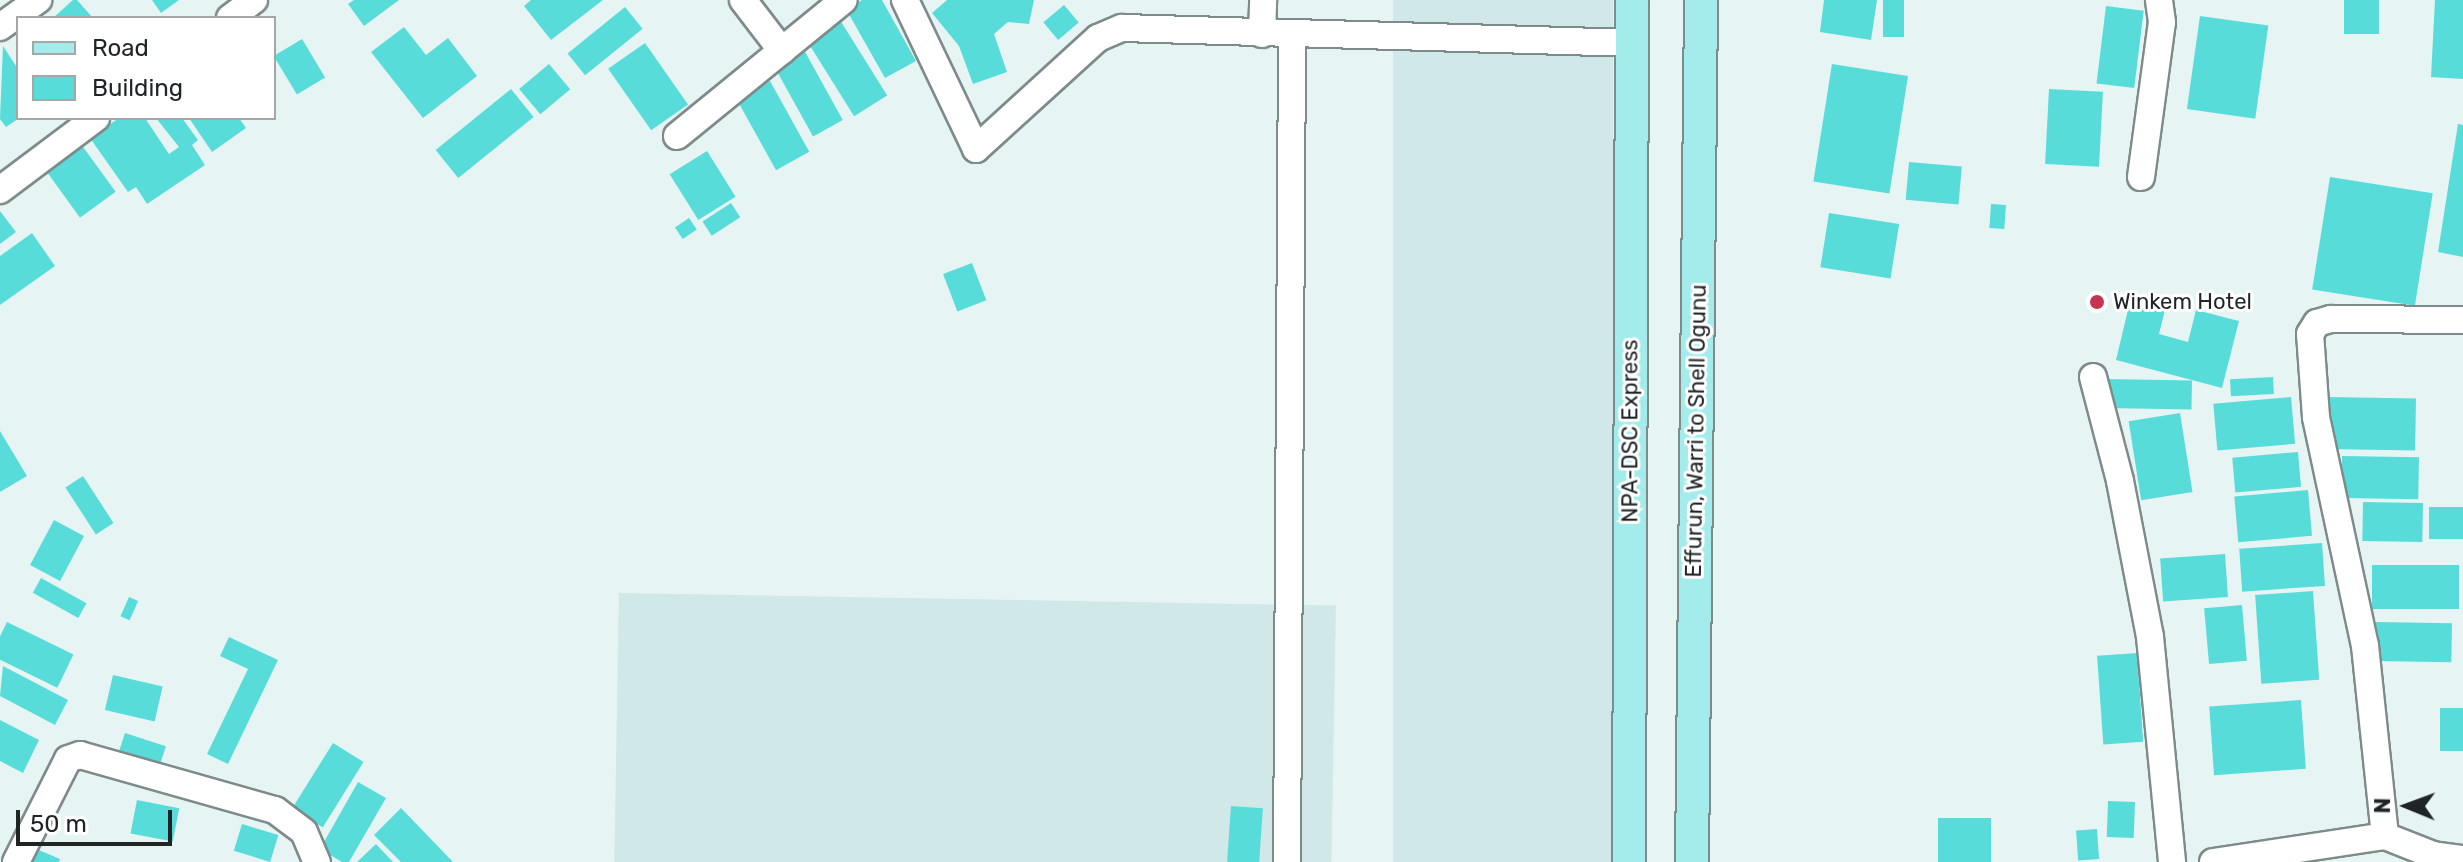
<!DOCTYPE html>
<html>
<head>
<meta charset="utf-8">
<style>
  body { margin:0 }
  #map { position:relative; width:2463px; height:862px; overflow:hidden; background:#e6f5f4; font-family:Rubik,sans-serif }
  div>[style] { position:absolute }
  .built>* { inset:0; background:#d0e8e7; transform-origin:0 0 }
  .building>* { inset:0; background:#58dcda; transform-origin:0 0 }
  .roads { filter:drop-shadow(2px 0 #7e8b8b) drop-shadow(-2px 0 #7e8b8b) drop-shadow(0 2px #7e8b8b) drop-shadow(0 -2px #7e8b8b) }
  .minor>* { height:26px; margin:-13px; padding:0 13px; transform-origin:13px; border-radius:13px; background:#fff }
  .major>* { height:32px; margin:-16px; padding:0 16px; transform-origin:16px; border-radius:16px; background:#a4eceb }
  .dots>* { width:22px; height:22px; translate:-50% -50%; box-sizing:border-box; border:4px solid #fff; border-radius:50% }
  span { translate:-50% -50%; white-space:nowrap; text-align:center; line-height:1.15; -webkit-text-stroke:6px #fff; paint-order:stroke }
  .poi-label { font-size:22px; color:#1f2424 }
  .left { translate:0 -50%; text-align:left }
  .street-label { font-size:22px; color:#1f2424 }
  .legend { position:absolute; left:16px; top:16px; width:260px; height:104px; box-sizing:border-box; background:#fff; border:2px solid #a5a7a7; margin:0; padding:10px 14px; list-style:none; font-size:24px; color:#1f2424 }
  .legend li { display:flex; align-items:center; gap:16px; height:40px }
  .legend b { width:40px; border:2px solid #a5a7a7 }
  .north { position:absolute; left:2367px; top:766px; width:80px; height:80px; -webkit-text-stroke:6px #fff; paint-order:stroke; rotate:271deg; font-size:22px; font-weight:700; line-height:32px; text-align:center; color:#1f2424 }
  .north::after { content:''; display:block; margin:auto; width:28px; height:36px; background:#1f2424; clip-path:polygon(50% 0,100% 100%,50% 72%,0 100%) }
  .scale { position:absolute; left:16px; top:810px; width:156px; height:36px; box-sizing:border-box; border:4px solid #1f2424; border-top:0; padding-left:10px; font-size:24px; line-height:28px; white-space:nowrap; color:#1f2424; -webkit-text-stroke:6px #fff; paint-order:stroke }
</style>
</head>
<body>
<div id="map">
  <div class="built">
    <i style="left:1393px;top:0;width:220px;height:862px"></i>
    <i style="left:619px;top:593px;width:717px;height:282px;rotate:1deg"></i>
  </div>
  <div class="building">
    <i style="clip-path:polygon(73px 0,77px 0,93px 18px,53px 18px)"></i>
    <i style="clip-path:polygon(152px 0,179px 0,161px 13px)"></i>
    <i style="clip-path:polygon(354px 0,399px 0,364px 26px,348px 4px)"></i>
    <i style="clip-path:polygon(531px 0,603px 0,551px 40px,524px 6px)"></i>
    <i style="clip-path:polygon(862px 0,882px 0,916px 61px,885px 78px,846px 9px)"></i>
    <i style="clip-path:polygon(947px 0,1034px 0,1029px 24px,1008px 22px,994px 34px,1007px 72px,973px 84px,959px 46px,932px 13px)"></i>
    <i style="clip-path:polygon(1824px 0,1877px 0,1871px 40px,1820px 32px)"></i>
    <i style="left:1883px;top:0;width:21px;height:37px"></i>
    <i style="left:2344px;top:0;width:35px;height:34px"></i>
    <i style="clip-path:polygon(2435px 0,2463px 0,2463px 79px,2431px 77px)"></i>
    <i style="left:1064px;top:5px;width:23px;height:27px;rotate:50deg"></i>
    <i style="left:2106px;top:6px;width:38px;height:78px;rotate:7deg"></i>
    <i style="left:625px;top:7px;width:28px;height:74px;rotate:51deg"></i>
    <i style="left:2200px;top:16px;width:69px;height:94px;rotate:8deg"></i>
    <i style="left:840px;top:20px;width:89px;height:39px;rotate:58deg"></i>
    <i style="clip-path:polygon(404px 27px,426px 55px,448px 38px,477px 76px,423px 118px,371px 52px)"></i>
    <i style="left:302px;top:39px;width:45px;height:33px;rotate:59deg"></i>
    <i style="left:645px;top:43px;width:75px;height:45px;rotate:55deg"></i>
    <i style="clip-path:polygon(3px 46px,18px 69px,18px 119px,6px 127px,0 119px)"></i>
    <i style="left:804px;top:50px;width:80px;height:34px;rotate:61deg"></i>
    <i style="left:549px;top:64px;width:33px;height:39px;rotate:50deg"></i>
    <i style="left:1832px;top:64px;width:77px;height:119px;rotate:9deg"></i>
    <i style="left:770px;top:81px;width:81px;height:38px;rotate:61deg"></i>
    <i style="left:511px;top:89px;width:36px;height:97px;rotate:51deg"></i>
    <i style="left:2049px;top:89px;width:54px;height:75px;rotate:3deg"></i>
    <i style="clip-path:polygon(119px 118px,145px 118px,169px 154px,179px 147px,156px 118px,182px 118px,198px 140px,192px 145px,205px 165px,147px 204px,136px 187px,128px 192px,90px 138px)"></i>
    <i style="clip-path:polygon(189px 118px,239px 118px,246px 128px,212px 152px)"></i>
    <i style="clip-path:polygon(2458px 124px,2463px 125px,2463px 257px,2438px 252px)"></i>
    <i style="left:78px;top:140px;width:64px;height:44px;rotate:54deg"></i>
    <i style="left:707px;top:151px;width:54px;height:44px;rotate:58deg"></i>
    <i style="left:1909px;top:162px;width:53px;height:38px;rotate:5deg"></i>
    <i style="left:2330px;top:177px;width:104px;height:114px;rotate:9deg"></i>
    <i style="left:731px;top:203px;width:17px;height:34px;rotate:57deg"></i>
    <i style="left:1991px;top:204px;width:15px;height:24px;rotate:4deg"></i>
    <i style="clip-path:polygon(0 211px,16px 232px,0 244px)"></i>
    <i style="left:1829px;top:213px;width:71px;height:55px;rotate:9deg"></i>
    <i style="left:689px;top:218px;width:14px;height:17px;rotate:56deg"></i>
    <i style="clip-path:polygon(32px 233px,55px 266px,0 305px,0 256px)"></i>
    <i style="left:972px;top:263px;width:40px;height:31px;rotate:69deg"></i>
    <i style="clip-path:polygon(2132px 293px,2167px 302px,2159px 334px,2188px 342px,2196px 310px,2239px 321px,2222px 388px,2116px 360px)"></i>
    <i style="left:2273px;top:377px;width:17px;height:43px;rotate:87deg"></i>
    <i style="left:2105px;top:379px;width:87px;height:29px;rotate:1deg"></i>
    <i style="left:2291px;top:397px;width:47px;height:78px;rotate:85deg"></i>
    <i style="left:2327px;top:397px;width:89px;height:52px;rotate:1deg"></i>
    <i style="left:2180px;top:413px;width:80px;height:52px;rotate:81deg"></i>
    <i style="clip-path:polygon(0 431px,27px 476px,0 492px)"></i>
    <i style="left:2298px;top:452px;width:35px;height:66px;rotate:85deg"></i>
    <i style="left:2342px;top:456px;width:77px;height:42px;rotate:1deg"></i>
    <i style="left:83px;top:476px;width:56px;height:21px;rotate:57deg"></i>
    <i style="left:2308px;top:490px;width:46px;height:74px;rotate:85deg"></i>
    <i style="left:2363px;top:502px;width:60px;height:39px;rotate:1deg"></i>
    <i style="left:2429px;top:507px;width:34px;height:32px"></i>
    <i style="left:54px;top:520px;width:34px;height:51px;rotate:28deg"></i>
    <i style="left:2322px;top:543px;width:43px;height:83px;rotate:86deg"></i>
    <i style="left:2225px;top:554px;width:43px;height:65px;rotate:86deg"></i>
    <i style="left:2372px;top:565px;width:87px;height:44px"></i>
    <i style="left:41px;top:578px;width:52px;height:17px;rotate:29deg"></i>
    <i style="left:2313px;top:591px;width:89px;height:58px;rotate:86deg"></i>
    <i style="left:129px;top:597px;width:10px;height:21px;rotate:24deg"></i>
    <i style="left:2242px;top:605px;width:56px;height:38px;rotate:85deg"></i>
    <i style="left:7px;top:622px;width:74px;height:37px;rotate:26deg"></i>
    <i style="left:2376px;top:622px;width:76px;height:39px;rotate:1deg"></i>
    <i style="clip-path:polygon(229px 637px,278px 660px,228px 764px,207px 754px,248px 669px,220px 656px)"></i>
    <i style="left:2137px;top:653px;width:89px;height:40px;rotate:86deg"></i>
    <i style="clip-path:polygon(3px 666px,68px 700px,55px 725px,0 696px)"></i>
    <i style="left:113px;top:675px;width:51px;height:36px;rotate:13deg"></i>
    <i style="left:2301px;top:700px;width:69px;height:92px;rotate:86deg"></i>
    <i style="left:2440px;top:708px;width:23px;height:43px"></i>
    <i style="clip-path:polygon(0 720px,39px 740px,23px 773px,0 761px)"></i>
    <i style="left:125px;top:733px;width:43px;height:29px;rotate:18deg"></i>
    <i style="left:333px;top:743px;width:36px;height:77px;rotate:32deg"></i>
    <i style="clip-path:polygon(358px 782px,386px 798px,349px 862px,342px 862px,320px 849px)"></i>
    <i style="left:137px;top:800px;width:43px;height:34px;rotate:11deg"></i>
    <i style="left:2108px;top:801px;width:27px;height:36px;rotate:2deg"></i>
    <i style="left:1231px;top:806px;width:32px;height:56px;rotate:4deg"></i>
    <i style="clip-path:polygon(401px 808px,453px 862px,401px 862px,374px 835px)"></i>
    <i style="left:1991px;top:818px;width:44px;height:53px;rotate:90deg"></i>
    <i style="left:242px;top:824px;width:38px;height:28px;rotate:17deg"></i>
    <i style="left:2097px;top:829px;width:30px;height:21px;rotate:86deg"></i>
    <i style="clip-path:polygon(376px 844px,393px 862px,357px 862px)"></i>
    <i style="clip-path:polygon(34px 848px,60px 859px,59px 862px,29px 862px)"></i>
  </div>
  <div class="roads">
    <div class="minor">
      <i style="left:743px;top:0;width:64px;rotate:52.6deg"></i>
      <i style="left:905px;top:0;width:165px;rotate:64.5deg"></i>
      <i style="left:976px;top:149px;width:165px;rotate:-42.3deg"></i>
      <i style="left:1098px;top:38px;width:26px;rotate:-23deg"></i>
      <i style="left:1122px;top:28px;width:510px;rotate:1.68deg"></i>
      <i style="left:230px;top:18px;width:30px;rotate:-37deg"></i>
      <i style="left:0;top:27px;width:47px;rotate:-35.4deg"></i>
      <i style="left:1262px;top:34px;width:34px;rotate:-88deg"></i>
      <i style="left:677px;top:136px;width:215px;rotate:-39.2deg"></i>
      <i style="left:2141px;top:177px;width:156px;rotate:-82.3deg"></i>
      <i style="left:2162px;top:22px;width:22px;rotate:-98deg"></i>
      <i style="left:0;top:190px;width:120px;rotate:-36.9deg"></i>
      <i style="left:2093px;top:377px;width:107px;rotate:75.4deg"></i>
      <i style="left:2120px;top:481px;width:159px;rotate:79.1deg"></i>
      <i style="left:2150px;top:637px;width:226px;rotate:84.4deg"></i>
      <i style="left:2385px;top:836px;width:191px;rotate:-96deg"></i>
      <i style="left:2365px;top:646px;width:234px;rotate:-102.1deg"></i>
      <i style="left:2316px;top:417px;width:83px;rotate:-94.1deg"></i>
      <i style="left:2310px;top:334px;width:13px;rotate:-58deg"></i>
      <i style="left:2317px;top:323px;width:15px;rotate:-16deg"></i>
      <i style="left:2331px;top:319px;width:132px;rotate:0.4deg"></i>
      <i style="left:16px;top:862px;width:115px;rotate:-63.2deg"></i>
      <i style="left:68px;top:759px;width:13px;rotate:-18deg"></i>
      <i style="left:80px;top:755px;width:203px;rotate:15.8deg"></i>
      <i style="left:275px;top:810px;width:36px;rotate:37deg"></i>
      <i style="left:304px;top:832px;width:33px;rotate:67deg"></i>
      <i style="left:1287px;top:862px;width:825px;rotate:-89.65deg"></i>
      <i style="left:2213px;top:862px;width:174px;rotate:-8.6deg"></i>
      <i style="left:2385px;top:836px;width:52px;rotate:21.6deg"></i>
      <i style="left:2433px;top:855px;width:30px;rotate:8deg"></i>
    </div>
    <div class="major">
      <i style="left:1629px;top:862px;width:862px;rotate:-89.8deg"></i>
      <i style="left:1692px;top:862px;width:862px;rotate:-89.4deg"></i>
    </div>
  </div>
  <div class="dots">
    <i style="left:2097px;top:302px;background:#c53552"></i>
  </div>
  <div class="poi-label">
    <span class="left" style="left:2113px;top:302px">Winkem Hotel</span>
  </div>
  <div class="street-label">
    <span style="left:1630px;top:431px;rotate:-90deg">NPA-DSC Express</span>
    <span style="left:1696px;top:431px;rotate:-89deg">Effurun, Warri to Shell Ogunu</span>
  </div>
  <ul class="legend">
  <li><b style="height:10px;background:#a4eceb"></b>Road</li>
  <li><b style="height:22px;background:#58dcda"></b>Building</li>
  </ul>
  <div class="north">N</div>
  <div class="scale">50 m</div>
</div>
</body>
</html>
